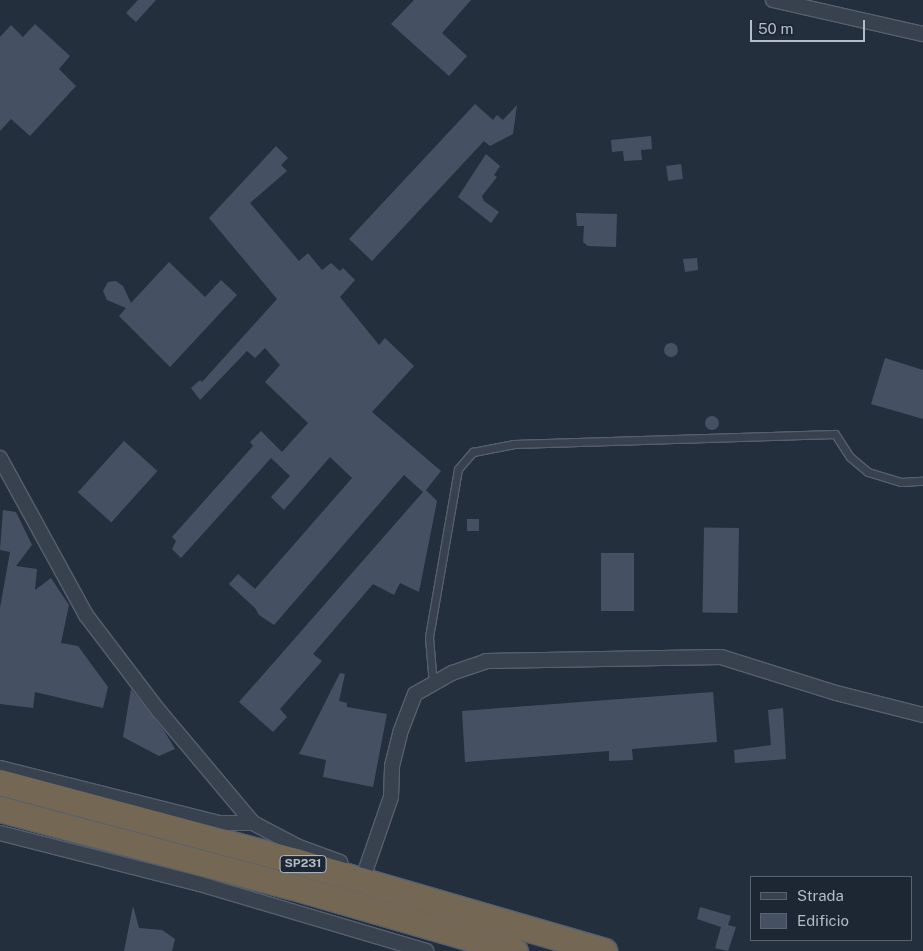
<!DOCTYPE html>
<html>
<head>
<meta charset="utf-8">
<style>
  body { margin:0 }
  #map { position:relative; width:923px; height:951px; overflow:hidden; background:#242f3e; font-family:"Public Sans",sans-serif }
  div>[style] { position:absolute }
  .building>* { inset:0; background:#455162; transform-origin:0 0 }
  .round { border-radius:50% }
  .roads { filter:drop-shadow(1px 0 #565f6c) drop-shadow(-1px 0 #565f6c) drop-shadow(0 1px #565f6c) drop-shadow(0 -1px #565f6c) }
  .lane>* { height:7px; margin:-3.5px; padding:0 3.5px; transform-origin:3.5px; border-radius:3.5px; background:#38414e }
  .street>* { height:14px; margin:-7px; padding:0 7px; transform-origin:7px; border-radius:7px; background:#38414e }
  .highway>* { height:25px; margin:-12.5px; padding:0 12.5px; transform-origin:12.5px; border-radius:12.5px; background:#746855 }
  span { translate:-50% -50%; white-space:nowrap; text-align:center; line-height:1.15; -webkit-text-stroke:5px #1d2633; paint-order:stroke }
  .shield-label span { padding:1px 4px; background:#1d2633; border:1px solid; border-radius:4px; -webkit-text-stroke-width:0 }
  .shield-label { font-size:12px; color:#b4bcc9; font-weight:700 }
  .legend { position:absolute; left:750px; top:876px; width:162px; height:65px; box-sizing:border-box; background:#1d2633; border:1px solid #59626f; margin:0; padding:6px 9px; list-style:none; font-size:15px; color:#b4bcc9 }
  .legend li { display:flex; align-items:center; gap:10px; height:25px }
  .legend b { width:25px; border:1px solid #59626f }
  .scale { position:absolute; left:750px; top:20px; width:115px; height:22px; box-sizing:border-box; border:2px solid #b4bcc9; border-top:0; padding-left:6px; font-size:15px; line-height:18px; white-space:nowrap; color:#b4bcc9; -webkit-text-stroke:4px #1d2633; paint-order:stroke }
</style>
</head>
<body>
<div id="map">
  <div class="building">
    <i style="clip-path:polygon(138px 0,156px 0,136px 22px,126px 13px)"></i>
    <i style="clip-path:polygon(414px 0,471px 0,442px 33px,467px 56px,449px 76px,391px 24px)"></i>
    <i style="clip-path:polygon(35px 24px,70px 56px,59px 69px,76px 86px,30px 136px,11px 119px,0 131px,0 37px,11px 25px,23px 37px)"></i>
    <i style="clip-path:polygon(475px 104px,493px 120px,497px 115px,503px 120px,517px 105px,513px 134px,490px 146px,484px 141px,372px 261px,349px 239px)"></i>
    <i style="clip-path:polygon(651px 136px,652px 149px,641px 150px,642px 160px,624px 161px,623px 151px,612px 152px,611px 140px)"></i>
    <i style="clip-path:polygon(276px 146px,288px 158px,281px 165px,287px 171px,250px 203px,299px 261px,308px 253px,322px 270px,331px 263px,340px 271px,343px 268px,355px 280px,340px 297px,379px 345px,385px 338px,414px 366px,372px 412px,441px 471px,426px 490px,437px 501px,419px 592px,400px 583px,394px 595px,373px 584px,313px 654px,322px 661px,280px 709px,287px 717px,273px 732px,239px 702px,423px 492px,404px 475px,274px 625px,259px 615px,255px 608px,229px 584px,238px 574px,255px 589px,352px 478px,330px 457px,284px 510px,271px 497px,290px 476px,271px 458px,181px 558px,172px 549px,176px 541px,172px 537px,253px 446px,250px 442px,261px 431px,282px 452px,308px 423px,265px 382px,280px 365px,265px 348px,255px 358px,247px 351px,200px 400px,191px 388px,200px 380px,202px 382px,277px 299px,209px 218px)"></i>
    <i style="clip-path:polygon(486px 154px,500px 166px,494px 175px,497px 177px,482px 196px,484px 201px,499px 212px,491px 223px,458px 197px)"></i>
    <i style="left:681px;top:164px;width:15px;height:15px;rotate:82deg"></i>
    <i style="clip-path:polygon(576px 213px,617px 214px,616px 247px,588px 246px,583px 242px,584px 226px,577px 226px)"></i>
    <i style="clip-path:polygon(697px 258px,698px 270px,685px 272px,683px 259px)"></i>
    <i style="clip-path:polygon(169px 262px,205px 297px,221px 280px,237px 295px,170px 367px,119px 316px,126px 308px,107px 300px,103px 291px,108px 282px,116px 281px,123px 286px,131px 303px)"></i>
    <i class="round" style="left:664px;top:343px;width:14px;height:14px"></i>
    <i style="clip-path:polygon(885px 358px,923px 370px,923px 419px,871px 404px)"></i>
    <i class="round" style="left:705px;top:416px;width:14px;height:14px"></i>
    <i style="left:124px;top:441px;width:45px;height:69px;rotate:42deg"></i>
    <i style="clip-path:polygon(3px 510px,16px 512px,32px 545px,16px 566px,37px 569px,35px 590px,51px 578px,69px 605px,61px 643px,78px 646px,108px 687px,103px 708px,35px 692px,33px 708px,0 704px,0 608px,10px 552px,0 550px)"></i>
    <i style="left:467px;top:519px;width:12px;height:12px"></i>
    <i style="left:739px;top:528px;width:85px;height:35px;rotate:91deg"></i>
    <i style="left:634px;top:553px;width:58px;height:33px;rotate:90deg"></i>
    <i style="clip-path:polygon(340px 673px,345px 674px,339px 701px,347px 703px,347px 707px,387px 714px,373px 787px,323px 777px,326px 760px,299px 754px)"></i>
    <i style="clip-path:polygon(131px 689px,165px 732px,175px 749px,159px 756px,123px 737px)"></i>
    <i style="clip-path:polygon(713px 692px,717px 742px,632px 749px,633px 760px,609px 761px,609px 751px,465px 762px,462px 711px)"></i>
    <i style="clip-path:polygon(783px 708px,786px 759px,735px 763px,734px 750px,771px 745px,768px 710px)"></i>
    <i style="clip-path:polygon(133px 906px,139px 928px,162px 930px,175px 939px,172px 951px,124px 951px)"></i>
    <i style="clip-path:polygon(700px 907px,731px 916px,728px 925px,736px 927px,728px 951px,715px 948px,721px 927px,697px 919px)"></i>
  </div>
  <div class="roads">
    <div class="lane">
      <i style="left:433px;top:684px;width:47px;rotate:-94.9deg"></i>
      <i style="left:429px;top:637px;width:170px;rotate:-80.2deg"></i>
      <i style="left:458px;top:469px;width:23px;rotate:-49deg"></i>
      <i style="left:473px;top:452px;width:42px;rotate:-11deg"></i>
      <i style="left:514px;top:444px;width:321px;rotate:-1.8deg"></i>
      <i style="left:835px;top:434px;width:27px;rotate:57deg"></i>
      <i style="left:850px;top:457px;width:23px;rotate:40deg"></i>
      <i style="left:868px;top:472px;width:34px;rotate:17deg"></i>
      <i style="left:901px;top:482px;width:22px;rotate:-3deg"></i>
    </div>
    <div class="street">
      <i style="left:773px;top:0;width:154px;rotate:12.8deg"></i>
      <i style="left:0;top:458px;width:179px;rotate:61.3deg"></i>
      <i style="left:86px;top:615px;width:121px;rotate:52.8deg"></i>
      <i style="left:159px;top:711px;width:146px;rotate:50deg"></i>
      <i style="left:253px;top:823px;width:52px;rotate:27.6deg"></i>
      <i style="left:299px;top:847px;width:44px;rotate:20.1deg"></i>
      <i style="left:0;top:768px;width:226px;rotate:14.1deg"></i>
      <i style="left:219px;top:823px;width:34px"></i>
      <i style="left:0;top:833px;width:206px;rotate:14.3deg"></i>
      <i style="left:200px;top:884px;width:236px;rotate:16.5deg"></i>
      <i style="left:365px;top:872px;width:79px;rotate:-70.9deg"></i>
      <i style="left:391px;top:797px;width:31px;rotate:-88deg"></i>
      <i style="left:392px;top:766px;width:34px;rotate:-76deg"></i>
      <i style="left:400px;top:733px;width:42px;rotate:-69deg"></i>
      <i style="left:415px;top:694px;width:43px;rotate:-29.6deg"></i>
      <i style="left:452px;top:673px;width:36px;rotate:-19deg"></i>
      <i style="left:486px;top:661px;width:235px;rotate:-1deg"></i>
      <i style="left:721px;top:657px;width:121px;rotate:17.4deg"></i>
      <i style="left:836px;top:693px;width:90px;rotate:14.2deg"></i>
    </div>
    <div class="highway">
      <i style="left:0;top:782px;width:305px;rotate:15deg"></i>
      <i style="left:295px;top:861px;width:322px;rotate:16.2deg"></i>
      <i style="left:0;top:809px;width:300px;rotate:14.9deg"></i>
      <i style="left:290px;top:886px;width:234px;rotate:16.1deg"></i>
    </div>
  </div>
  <div class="shield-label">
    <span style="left:303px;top:864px">SP231</span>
  </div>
  <ul class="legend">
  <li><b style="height:6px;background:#38414e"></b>Strada</li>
  <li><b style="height:14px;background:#455162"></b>Edificio</li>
  </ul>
  <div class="scale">50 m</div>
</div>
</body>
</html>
